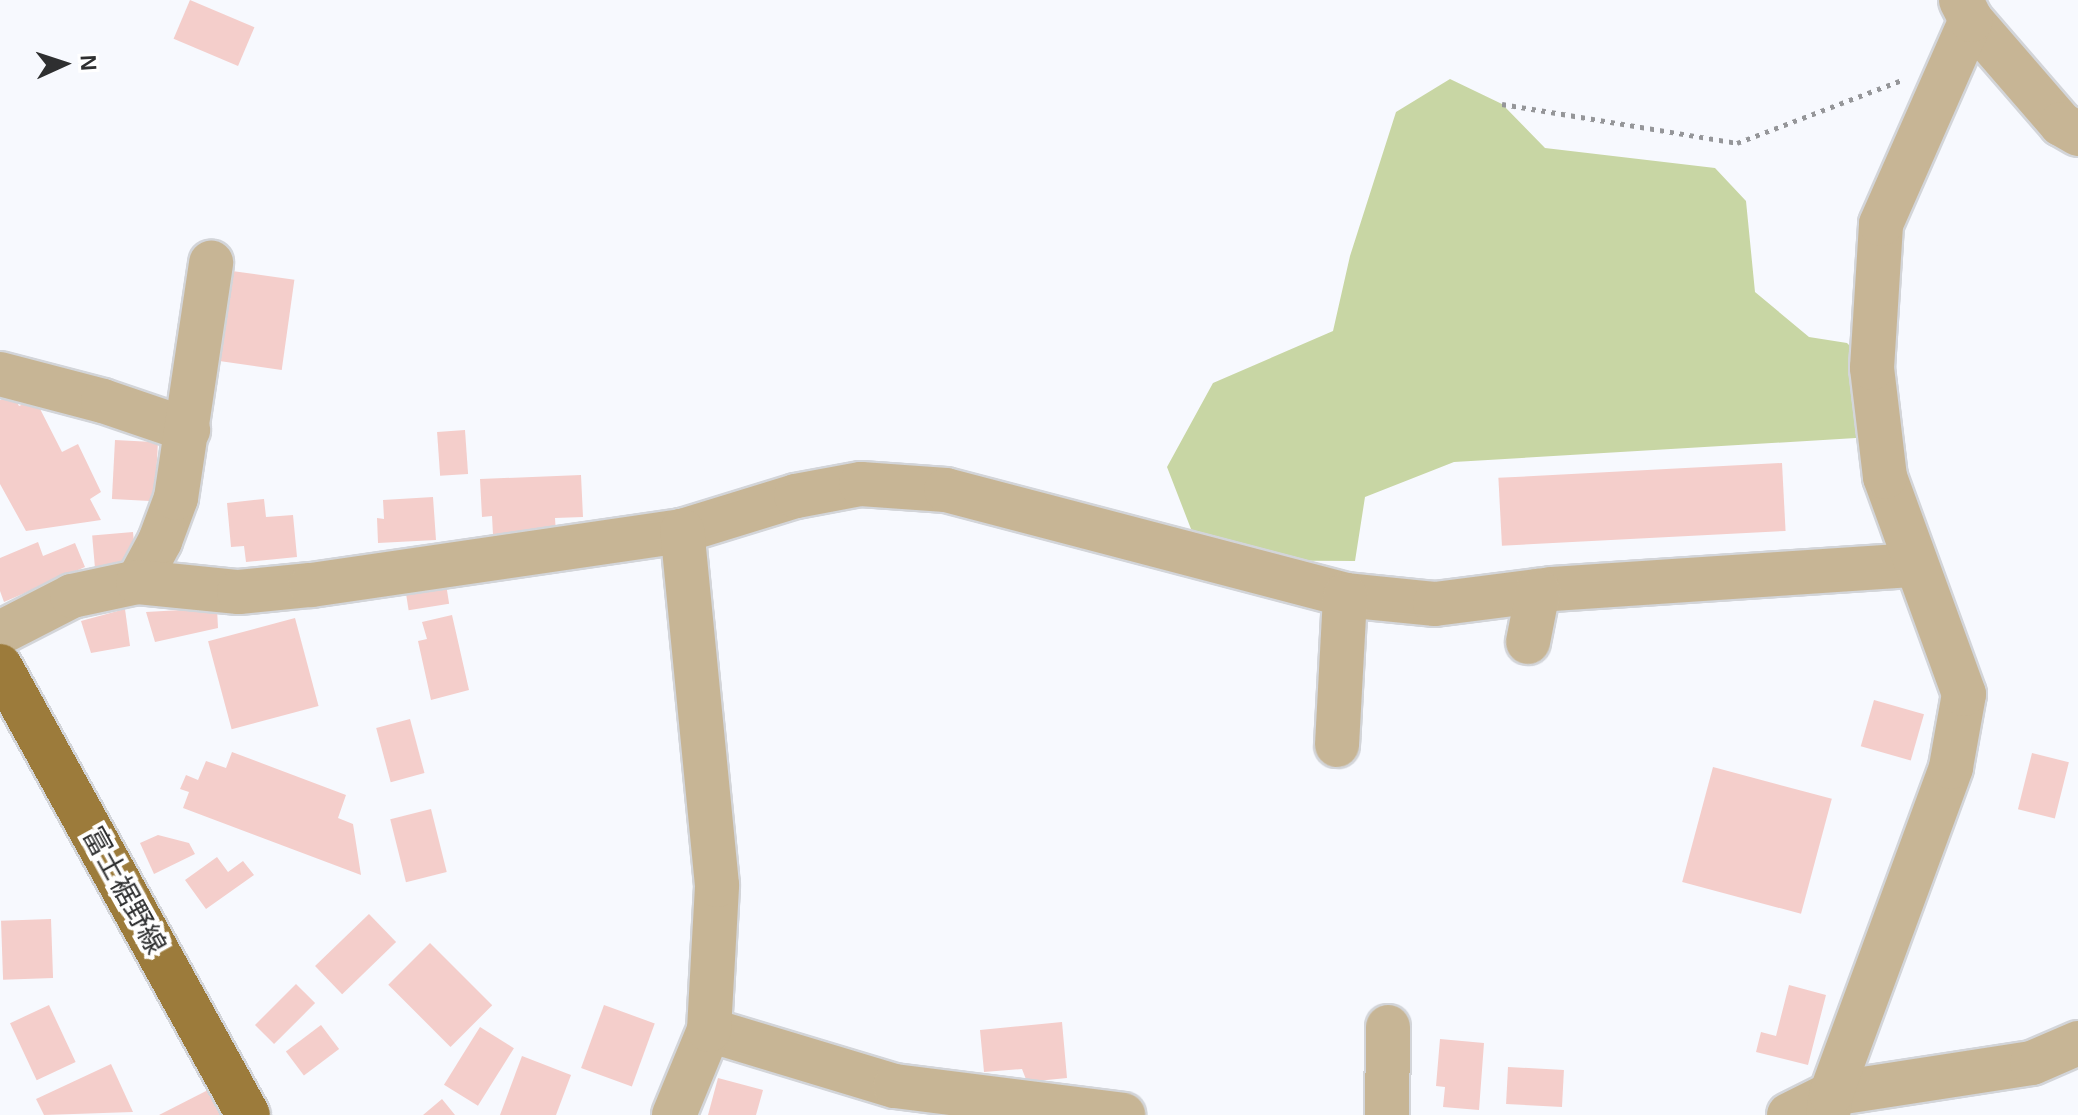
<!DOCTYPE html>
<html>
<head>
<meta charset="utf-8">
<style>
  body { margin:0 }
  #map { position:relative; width:2078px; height:1115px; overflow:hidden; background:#f7f9fe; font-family:Arial,"Noto Sans JP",sans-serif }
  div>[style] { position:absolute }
  .green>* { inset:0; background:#c8d6a4 }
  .building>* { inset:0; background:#f4cecb; transform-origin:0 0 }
  .path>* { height:5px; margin-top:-2.5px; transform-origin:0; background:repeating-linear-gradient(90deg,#959699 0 4px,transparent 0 10px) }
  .roads { filter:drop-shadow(2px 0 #d3d5d9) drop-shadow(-2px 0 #d3d5d9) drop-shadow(0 2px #d3d5d9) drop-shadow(0 -2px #d3d5d9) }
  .minor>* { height:44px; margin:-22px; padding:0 22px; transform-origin:22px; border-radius:22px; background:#c7b595 }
  .primary>* { height:44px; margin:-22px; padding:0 22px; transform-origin:22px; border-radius:22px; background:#9c7b3b }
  span { translate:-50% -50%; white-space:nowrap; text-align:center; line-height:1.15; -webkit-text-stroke:8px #fff; paint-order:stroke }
  .street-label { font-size:28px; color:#2e2f30 }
  .north { position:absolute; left:24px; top:24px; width:80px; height:80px; -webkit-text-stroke:6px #fff; paint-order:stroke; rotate:87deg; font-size:22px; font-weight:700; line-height:32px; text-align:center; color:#2e2f30 }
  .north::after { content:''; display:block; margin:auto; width:28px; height:36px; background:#2e2f30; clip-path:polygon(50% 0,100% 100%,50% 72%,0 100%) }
</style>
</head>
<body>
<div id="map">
  <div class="green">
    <i style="clip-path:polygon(1450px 79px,1502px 104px,1545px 148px,1715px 168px,1746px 201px,1755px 292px,1809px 337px,1847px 343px,1872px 368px,1856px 438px,1454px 462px,1365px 497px,1355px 561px,1203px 560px,1167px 467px,1213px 383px,1333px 331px,1350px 256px,1396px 112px)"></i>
  </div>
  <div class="building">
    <i style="left:190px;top:0;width:70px;height:42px;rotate:23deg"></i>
    <i style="left:232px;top:271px;width:63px;height:91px;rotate:8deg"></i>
    <i style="clip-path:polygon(13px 394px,19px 406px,35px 399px,62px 452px,78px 444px,101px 492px,90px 499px,101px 520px,26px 531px,0 484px,0 400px)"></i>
    <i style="left:465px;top:430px;width:44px;height:28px;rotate:86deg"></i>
    <i style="left:115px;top:440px;width:43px;height:59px;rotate:3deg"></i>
    <i style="left:1782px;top:463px;width:68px;height:284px;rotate:87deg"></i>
    <i style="clip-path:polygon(581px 475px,583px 517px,555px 518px,556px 533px,493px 535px,492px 516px,482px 517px,480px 479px)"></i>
    <i style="clip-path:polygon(433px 497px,436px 540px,378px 543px,377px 518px,384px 519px,383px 500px)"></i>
    <i style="clip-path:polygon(264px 499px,266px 517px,293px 515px,297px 557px,246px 562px,244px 546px,231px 547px,227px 503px)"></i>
    <i style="left:133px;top:532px;width:33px;height:41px;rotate:85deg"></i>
    <i style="clip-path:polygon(38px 542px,43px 556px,75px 543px,85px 567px,4px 602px,0 591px,0 558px)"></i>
    <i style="left:446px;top:584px;width:20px;height:41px;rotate:81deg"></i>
    <i style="clip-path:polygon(217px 608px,218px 628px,155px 642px,146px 612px)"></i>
    <i style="clip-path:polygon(125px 609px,130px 646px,91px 653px,81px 621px)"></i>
    <i style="clip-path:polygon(452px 615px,469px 690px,431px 700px,418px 641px,427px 639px,422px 622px)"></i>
    <i style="left:295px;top:618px;width:91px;height:90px;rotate:75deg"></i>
    <i style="left:1874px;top:700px;width:52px;height:48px;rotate:16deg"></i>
    <i style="left:410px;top:719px;width:56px;height:35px;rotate:75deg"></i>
    <i style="clip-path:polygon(232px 752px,346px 795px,338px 818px,353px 824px,361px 875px,183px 808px,189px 792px,180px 789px,186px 775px,198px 780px,206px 761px,226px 768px)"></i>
    <i style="left:2032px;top:753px;width:38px;height:58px;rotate:14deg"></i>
    <i style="left:1713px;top:767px;width:123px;height:119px;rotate:15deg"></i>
    <i style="left:431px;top:809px;width:65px;height:42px;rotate:76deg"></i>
    <i style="clip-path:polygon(158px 835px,189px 843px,195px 854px,154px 874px,140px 843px)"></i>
    <i style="clip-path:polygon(217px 857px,228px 872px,243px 861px,254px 875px,206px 909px,185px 880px)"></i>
    <i style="left:369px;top:914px;width:39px;height:75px;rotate:46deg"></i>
    <i style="left:51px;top:919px;width:59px;height:50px;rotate:88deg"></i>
    <i style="left:430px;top:943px;width:88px;height:59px;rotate:45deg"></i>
    <i style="left:296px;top:984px;width:27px;height:58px;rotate:45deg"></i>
    <i style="clip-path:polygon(1789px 985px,1826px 995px,1808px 1065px,1756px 1052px,1761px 1032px,1776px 1036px)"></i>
    <i style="left:49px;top:1005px;width:63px;height:43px;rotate:65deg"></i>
    <i style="left:604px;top:1005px;width:54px;height:67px;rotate:20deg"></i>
    <i style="clip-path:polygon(1062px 1022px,1067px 1078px,1027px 1082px,1022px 1069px,984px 1072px,980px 1030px)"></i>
    <i style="left:321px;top:1025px;width:30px;height:44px;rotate:53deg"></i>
    <i style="left:480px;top:1027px;width:40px;height:68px;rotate:32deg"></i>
    <i style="clip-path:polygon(1440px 1039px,1484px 1043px,1479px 1110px,1443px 1107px,1445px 1087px,1436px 1086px)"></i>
    <i style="clip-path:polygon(522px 1056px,571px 1075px,556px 1115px,500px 1115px)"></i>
    <i style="clip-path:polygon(111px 1064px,133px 1112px,44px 1115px,36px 1099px)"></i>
    <i style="left:1508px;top:1067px;width:56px;height:37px;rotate:3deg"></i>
    <i style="clip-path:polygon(718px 1078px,763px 1090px,756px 1115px,708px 1115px)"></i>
    <i style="clip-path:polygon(208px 1090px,221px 1115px,159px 1115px)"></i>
    <i style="clip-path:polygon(442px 1099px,455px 1115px,423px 1115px)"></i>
  </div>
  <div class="path">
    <i style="left:1502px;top:104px;width:238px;rotate:9.4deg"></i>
    <i style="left:1737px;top:143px;width:177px;rotate:-20.9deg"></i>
  </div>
  <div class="roads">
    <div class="minor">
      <i style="left:1971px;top:20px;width:138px;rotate:49.1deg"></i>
      <i style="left:2061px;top:124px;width:20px;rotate:30deg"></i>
      <i style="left:0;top:374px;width:106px;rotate:14.7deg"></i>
      <i style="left:103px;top:401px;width:90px;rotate:18.8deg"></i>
      <i style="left:138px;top:582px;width:47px;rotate:-61.8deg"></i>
      <i style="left:160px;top:541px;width:46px;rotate:-69.6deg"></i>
      <i style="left:176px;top:498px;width:238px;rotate:-81.5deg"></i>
      <i style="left:0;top:633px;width:81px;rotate:-27.2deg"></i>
      <i style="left:72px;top:596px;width:67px;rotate:-12deg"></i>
      <i style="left:138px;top:582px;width:101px;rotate:5.7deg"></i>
      <i style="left:239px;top:592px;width:72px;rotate:-5.6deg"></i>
      <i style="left:311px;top:585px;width:375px;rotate:-8.3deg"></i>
      <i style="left:682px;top:531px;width:119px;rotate:-17.1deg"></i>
      <i style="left:796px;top:496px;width:66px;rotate:-10.5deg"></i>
      <i style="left:861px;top:484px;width:85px;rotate:4deg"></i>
      <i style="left:946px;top:490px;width:413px;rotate:14.7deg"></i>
      <i style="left:1345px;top:595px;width:90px;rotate:5.7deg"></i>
      <i style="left:1435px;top:604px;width:118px;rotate:-7.3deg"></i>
      <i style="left:1552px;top:589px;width:364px;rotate:-3.8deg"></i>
      <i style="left:1528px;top:642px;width:52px;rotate:-78.9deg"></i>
      <i style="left:1337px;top:745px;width:150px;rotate:-86.9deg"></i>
      <i style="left:709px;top:1030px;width:194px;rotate:16.8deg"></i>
      <i style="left:895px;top:1086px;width:230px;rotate:7.2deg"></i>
      <i style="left:674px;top:1115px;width:92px;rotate:-67.6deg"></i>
      <i style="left:709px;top:1030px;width:145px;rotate:-86.8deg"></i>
      <i style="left:717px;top:885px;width:356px;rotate:-95.6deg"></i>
      <i style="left:1387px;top:1115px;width:88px;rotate:-89.3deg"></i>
      <i style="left:1789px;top:1115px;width:47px;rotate:-26.6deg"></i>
      <i style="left:1831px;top:1094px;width:203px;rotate:-8.8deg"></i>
      <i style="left:2032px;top:1063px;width:50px;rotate:-23.5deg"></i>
      <i style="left:1828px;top:1115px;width:21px;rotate:-82deg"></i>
      <i style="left:1831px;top:1094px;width:348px;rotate:-69.8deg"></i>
      <i style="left:1951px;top:767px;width:74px;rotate:-79.9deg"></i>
      <i style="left:1964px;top:694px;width:231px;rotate:-110deg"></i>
      <i style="left:1885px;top:477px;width:110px;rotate:-96.8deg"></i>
      <i style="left:1872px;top:368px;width:144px;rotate:-86.4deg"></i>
      <i style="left:1881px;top:224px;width:223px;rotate:-66.2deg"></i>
      <i style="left:1971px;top:20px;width:22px;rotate:-117deg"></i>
    </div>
    <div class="primary">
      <i style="left:0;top:666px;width:513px;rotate:61.09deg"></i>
    </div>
  </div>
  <div class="street-label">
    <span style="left:124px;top:891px;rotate:61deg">富士裾野線</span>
  </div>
  <div class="north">N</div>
</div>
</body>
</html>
